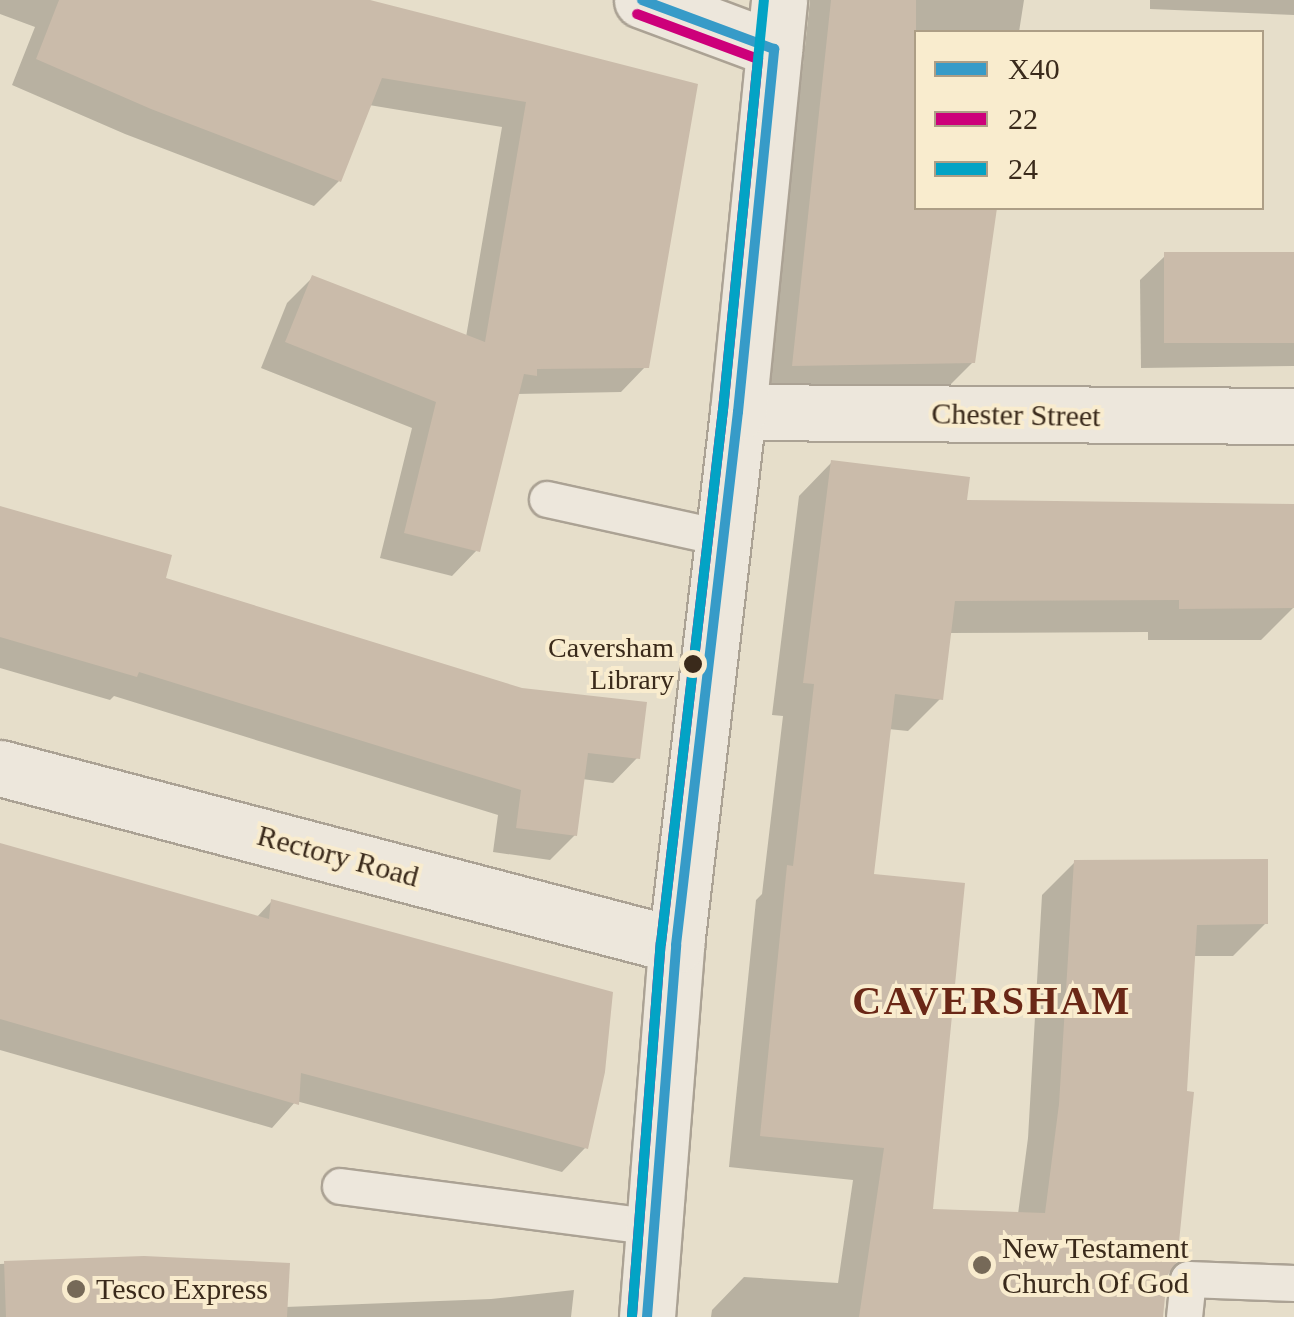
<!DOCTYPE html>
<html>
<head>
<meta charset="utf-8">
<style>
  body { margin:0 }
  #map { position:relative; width:1294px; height:1317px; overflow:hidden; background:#e6deca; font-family:Georgia,serif }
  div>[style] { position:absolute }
  .shadow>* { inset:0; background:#0003 }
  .building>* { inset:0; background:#cabbaa; transform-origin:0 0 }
  .roads { filter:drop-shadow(2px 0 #aba294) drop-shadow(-2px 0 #aba294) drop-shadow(0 2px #aba294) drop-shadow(0 -2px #aba294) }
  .lane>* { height:35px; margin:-17.5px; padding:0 17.5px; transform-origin:17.5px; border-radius:17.5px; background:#ede7dc }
  .street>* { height:55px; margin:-27.5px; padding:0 27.5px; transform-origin:27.5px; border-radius:27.5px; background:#ede7dc }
  .secondary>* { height:55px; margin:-27.5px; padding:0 27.5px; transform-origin:27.5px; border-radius:27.5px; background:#ede7dc }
  .bus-1>* { height:10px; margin:-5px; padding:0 5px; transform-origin:5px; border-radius:5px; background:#379bc8 }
  .bus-2>* { height:10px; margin:-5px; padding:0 5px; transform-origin:5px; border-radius:5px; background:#cd007a }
  .bus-3>* { height:10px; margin:-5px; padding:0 5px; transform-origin:5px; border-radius:5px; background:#03a3c5 }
  .dots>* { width:28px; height:28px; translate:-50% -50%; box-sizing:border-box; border:5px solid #f9ecce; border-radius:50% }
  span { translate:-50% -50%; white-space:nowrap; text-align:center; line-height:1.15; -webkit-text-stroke:8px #f9ecce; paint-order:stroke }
  .bus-label { font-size:28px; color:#3a2a1b }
  .right { translate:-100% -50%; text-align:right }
  .street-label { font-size:30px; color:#3a2a1b }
  .poi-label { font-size:30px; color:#3a2a1b }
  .left { translate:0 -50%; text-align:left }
  .district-label { font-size:40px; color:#6a2716; font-weight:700; letter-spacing:2.5px }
  .legend { position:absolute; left:914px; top:30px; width:350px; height:180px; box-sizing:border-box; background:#f9ecce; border:2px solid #ad9e86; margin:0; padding:12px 18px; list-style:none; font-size:30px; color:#3a2a1b }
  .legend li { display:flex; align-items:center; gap:20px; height:50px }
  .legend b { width:50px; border:2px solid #ad9e86 }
</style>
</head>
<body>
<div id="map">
  <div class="shadow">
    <i style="clip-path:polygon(0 0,363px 0,695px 86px,646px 366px,621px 392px,517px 394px,477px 550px,452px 576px,380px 558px,412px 428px,261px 368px,287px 303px,312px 278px,466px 337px,502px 127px,369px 105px,339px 181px,314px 206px,125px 134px,12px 85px,35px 27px,0 14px)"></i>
    <i style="clip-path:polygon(810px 0,1024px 0,1019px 32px,916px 32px,916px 208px,995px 208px,973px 362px,948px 387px,768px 389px)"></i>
    <i style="clip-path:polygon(1150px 0,1294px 0,1294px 15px,1150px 9px)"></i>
    <i style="clip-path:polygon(1294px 254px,1294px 366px,1141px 368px,1140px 280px,1165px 256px)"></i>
    <i style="clip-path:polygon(831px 463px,965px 502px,1294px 506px,1294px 607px,1261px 640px,1148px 640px,1148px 632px,948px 633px,940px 699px,908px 731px,888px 729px,871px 876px,930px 1211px,1018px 1214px,1028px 1138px,1042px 895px,1075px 862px,1266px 923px,1233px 956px,1193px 956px,1161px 1317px,711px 1317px,712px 1310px,744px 1277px,838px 1283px,853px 1180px,729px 1167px,756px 900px,762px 894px,783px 716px,772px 715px,799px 496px)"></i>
    <i style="clip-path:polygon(0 509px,163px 579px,637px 758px,613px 783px,582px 779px,575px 835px,550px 860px,493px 852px,498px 815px,114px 696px,110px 700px,0 668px)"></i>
    <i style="clip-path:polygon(0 845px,256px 918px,271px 902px,586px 1147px,562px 1172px,296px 1101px,272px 1128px,0 1050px)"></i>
    <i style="clip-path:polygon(143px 1258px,285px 1307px,491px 1299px,574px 1290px,571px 1317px,0 1317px,0 1264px)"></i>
  </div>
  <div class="building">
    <i style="clip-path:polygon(59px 0,370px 0,698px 84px,649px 368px,537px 369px,537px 376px,524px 374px,480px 552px,404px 533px,436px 402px,285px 342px,312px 275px,485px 342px,526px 102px,382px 78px,341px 182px,151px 109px,36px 59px)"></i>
    <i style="clip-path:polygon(831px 0,916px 0,916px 208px,997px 208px,975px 363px,792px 366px)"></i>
    <i style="left:1294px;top:252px;width:91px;height:130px;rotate:90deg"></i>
    <i style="clip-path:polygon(831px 460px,970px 477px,967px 500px,1294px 504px,1294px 608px,1179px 609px,1179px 600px,955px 601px,943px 700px,895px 694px,874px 874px,965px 883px,933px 1209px,1045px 1213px,1059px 1104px,1074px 860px,1268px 859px,1268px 924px,1197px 925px,1187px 1091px,1194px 1092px,1177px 1262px,1167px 1276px,1163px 1317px,859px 1317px,884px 1148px,760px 1136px,787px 865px,793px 866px,814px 684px,803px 683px)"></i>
    <i style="clip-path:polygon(0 506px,172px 555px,166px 578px,522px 688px,647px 702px,640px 759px,588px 753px,577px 836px,516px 828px,521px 790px,139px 672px,137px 677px,0 637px)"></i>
    <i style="clip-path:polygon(0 843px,269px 919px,271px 899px,613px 992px,605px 1072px,588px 1149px,301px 1073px,299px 1105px,0 1019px)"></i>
    <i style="clip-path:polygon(144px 1256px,290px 1263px,287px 1317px,6px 1317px,4px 1261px)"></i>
  </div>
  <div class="roads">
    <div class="lane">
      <i style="left:547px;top:499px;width:181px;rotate:12.4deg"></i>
      <i style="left:340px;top:1186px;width:317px;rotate:7.4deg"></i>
      <i style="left:1184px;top:1317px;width:38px;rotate:-84deg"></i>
      <i style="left:1188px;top:1279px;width:106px;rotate:2.2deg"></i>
    </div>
    <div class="street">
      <i style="left:738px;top:412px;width:556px;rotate:0.41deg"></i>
      <i style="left:0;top:768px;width:699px;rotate:14.67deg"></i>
    </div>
    <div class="secondary">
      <i style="left:642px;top:0;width:141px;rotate:20.4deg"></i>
      <i style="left:647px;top:1317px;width:373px;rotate:-85.5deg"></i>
      <i style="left:676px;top:945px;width:537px;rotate:-83.37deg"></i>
      <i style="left:738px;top:412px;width:414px;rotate:-84.3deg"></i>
    </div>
  </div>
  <div class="bus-1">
    <i style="left:642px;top:0;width:141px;rotate:20.4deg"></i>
    <i style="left:647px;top:1317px;width:373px;rotate:-85.5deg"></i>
    <i style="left:676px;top:945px;width:537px;rotate:-83.37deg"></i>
    <i style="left:738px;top:412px;width:365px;rotate:-84.3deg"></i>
  </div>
  <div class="bus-2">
    <i style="left:632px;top:1316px;width:374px;rotate:-85.6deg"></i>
    <i style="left:661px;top:943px;width:537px;rotate:-83.37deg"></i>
    <i style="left:723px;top:410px;width:353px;rotate:-84.3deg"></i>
    <i style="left:758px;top:59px;width:129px;rotate:-159.6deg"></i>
  </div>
  <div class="bus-3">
    <i style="left:632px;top:1316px;width:374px;rotate:-85.6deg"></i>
    <i style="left:661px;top:943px;width:537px;rotate:-83.37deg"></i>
    <i style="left:723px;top:410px;width:412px;rotate:-84.3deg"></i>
  </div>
  <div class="dots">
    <i style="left:693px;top:664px;background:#3a2a1b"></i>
    <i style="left:982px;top:1265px;background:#766958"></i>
    <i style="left:76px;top:1289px;background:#766958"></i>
  </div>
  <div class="bus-label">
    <span class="right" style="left:674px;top:664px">Caversham<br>Library</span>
  </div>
  <div class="street-label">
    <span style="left:1016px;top:415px;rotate:1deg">Chester Street</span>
    <span style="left:338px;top:856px;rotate:15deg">Rectory Road</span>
  </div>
  <div class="poi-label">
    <span class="left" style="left:1002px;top:1265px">New Testament<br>Church Of God</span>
    <span class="left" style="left:96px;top:1289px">Tesco Express</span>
  </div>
  <div class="district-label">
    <span style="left:992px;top:1001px">CAVERSHAM</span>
  </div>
  <ul class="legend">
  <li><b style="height:12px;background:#379bc8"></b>X40</li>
  <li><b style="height:12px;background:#cd007a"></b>22</li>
  <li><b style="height:12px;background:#03a3c5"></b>24</li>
  </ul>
</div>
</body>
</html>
